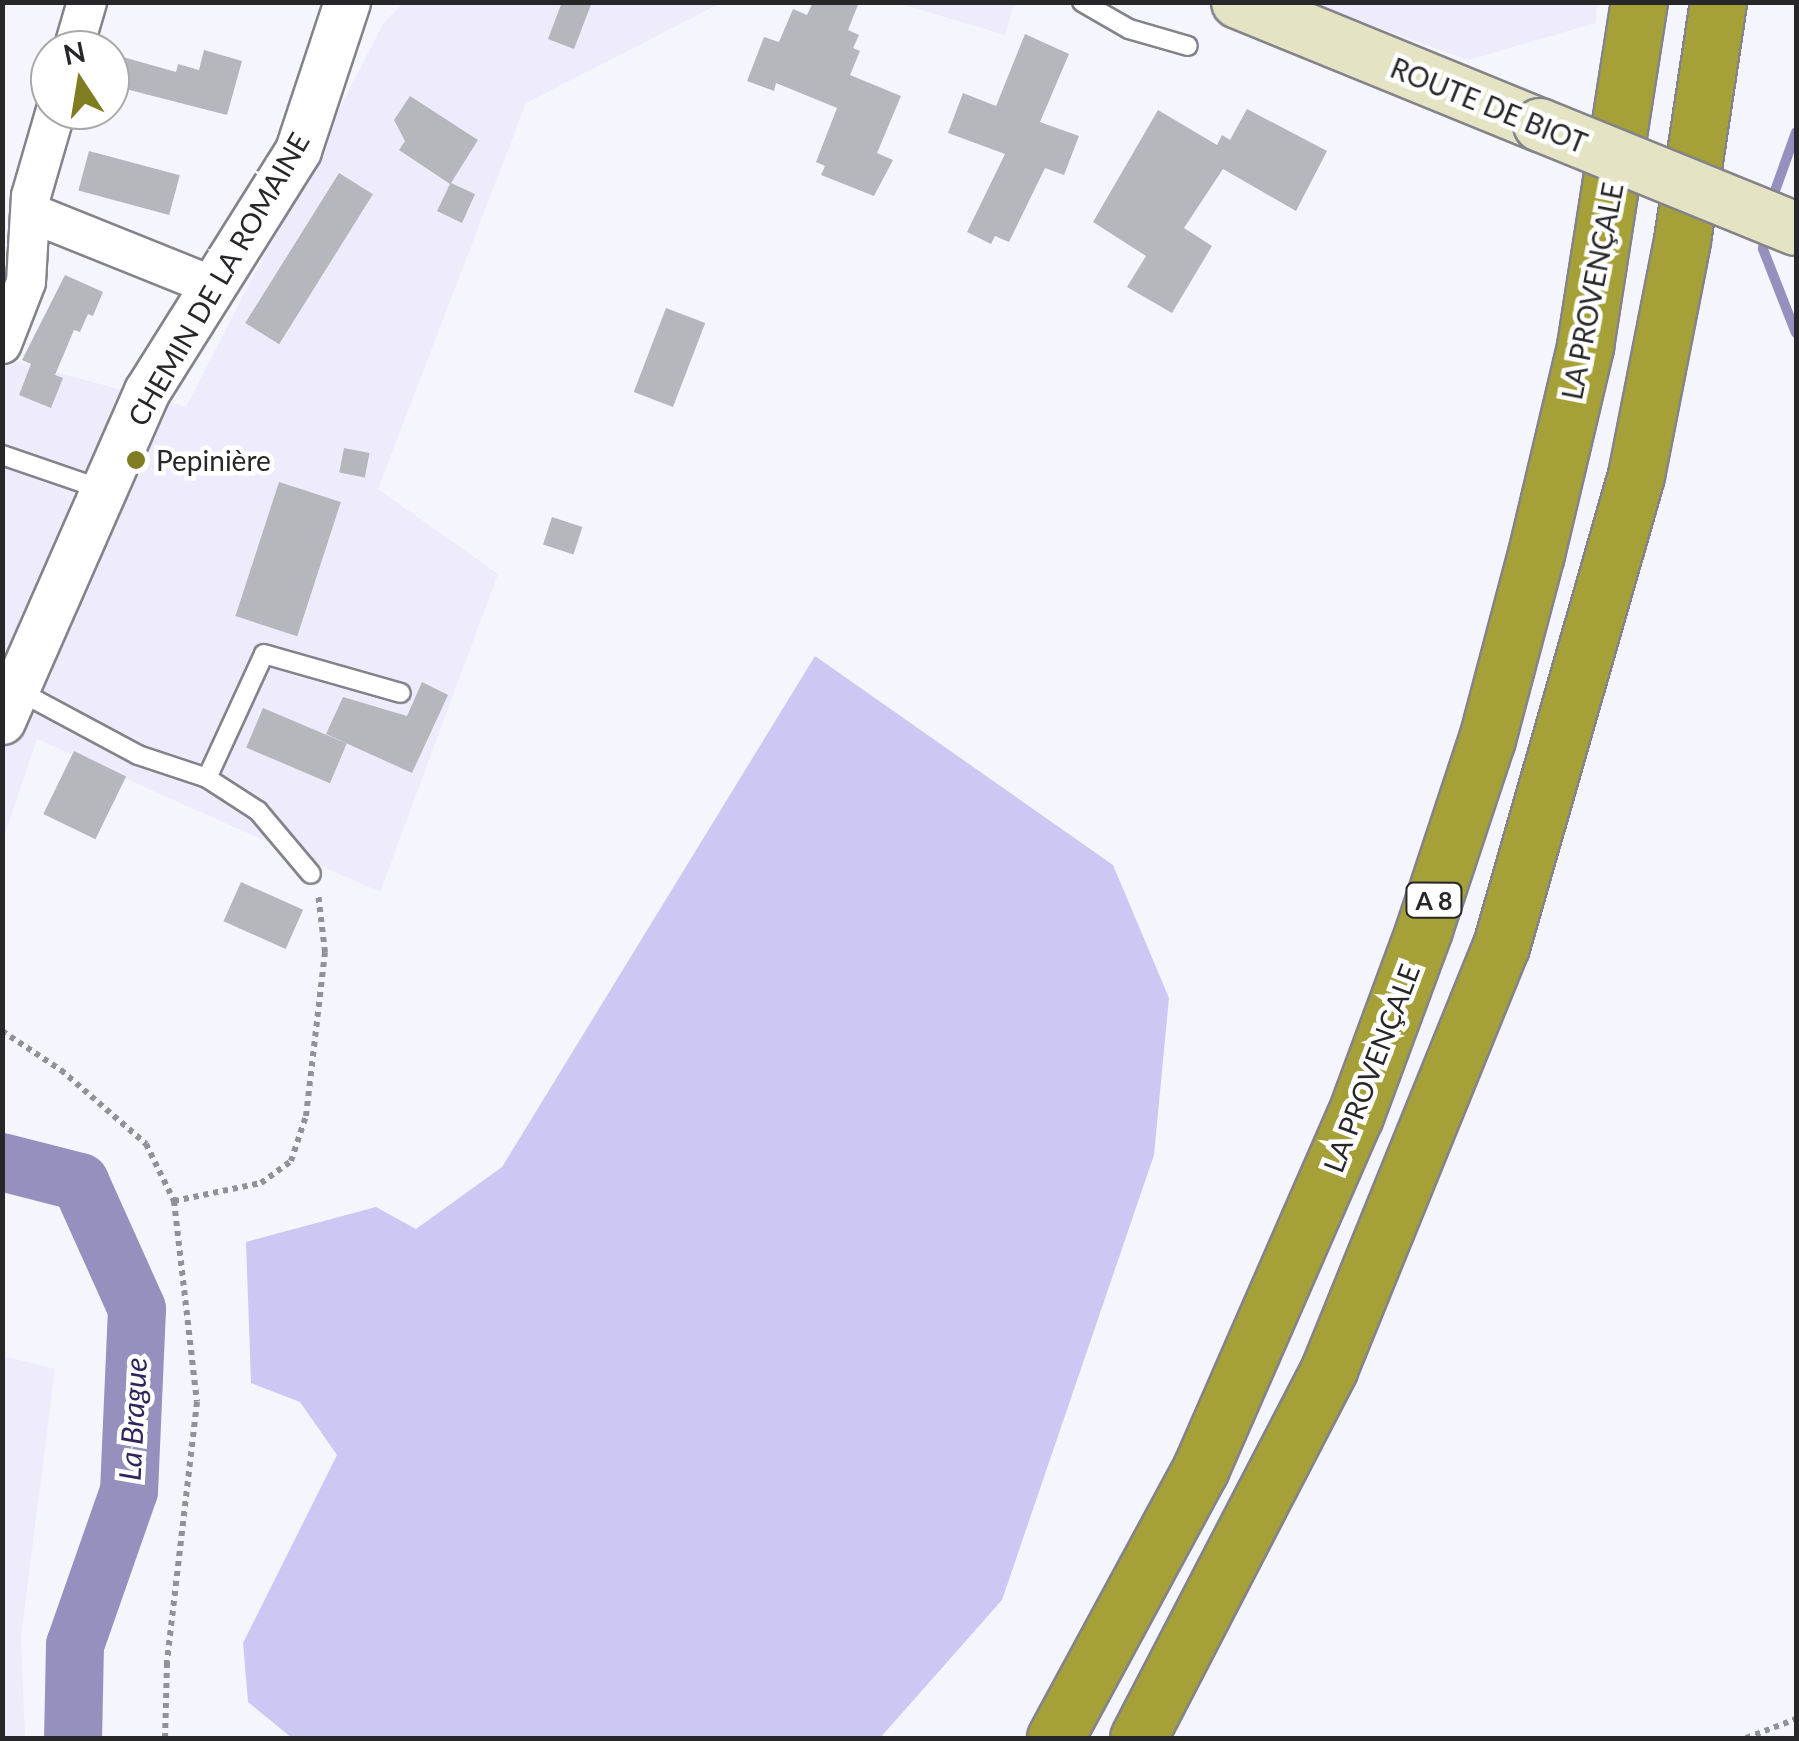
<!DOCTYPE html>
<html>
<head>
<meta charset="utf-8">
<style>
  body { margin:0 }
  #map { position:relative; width:1799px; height:1741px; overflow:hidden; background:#f5f5fd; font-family:Lato,sans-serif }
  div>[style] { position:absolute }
  .built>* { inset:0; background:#eeecfc }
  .green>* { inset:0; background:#ccc8f3 }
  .stream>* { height:10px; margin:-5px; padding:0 5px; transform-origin:5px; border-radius:5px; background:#9590bd }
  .river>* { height:58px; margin:-29px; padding:0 29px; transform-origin:29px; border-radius:29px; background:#9590bd }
  .building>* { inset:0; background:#b6b6bd; transform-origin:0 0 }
  .path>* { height:6px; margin-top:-3px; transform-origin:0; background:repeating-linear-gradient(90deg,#919197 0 5px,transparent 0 10px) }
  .roads { filter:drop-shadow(2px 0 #84838a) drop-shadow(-2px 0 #84838a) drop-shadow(0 2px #84838a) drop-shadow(0 -2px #84838a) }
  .service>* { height:18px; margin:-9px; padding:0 9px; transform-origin:9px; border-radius:9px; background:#fff }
  .minor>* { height:38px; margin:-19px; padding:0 19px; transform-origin:19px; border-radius:19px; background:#fff }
  .tertiary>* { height:45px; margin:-22.5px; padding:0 22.5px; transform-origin:22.5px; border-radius:22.5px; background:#fff }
  .secondary>* { height:52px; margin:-26px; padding:0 26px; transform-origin:26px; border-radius:26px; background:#e4e3c3 }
  .motorway>* { height:55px; margin:-27.5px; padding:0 27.5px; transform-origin:27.5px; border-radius:27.5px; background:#a5a138 }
  .bridges { filter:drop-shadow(2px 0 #84838a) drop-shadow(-2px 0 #84838a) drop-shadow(0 2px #84838a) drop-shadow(0 -2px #84838a) }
  .secondary-bridge>* { height:52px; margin:-26px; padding:0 26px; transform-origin:26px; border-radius:26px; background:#e4e3c3 }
  .dots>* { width:28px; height:28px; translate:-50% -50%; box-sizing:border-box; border:5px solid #fff; border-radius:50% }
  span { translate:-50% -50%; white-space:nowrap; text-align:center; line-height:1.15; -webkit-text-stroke:9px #fff; paint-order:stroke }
  .shield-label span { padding:2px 8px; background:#fff; border:2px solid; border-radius:8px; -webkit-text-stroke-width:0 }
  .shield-label { font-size:25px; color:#27272a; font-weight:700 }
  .street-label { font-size:28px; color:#27272a }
  .poi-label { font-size:28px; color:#27272a }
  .left { translate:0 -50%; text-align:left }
  .water-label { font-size:30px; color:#30245c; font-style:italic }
  .frame { position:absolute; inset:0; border:5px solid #27272a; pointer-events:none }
  .north { position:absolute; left:30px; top:30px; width:100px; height:100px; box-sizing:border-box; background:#fff; border:2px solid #a9a9aa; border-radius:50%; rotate:348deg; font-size:28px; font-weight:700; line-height:40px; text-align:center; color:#27272a }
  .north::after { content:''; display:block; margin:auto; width:35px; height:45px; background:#7f7c22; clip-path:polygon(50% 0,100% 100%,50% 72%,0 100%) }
</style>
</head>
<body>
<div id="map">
  <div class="built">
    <i style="clip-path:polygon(403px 3px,721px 3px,526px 103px,378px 489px,498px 574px,380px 892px,37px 739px,3px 840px,3px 358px,186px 407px,384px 22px)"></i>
    <i style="clip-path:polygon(897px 3px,1014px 2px,1014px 3px,1005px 35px)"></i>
    <i style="clip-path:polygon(1309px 3px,1597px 2px,1597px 3px,1596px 23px,1468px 60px)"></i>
    <i style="clip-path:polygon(3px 1356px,55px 1369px,21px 1637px,25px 1738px,3px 1738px)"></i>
  </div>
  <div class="green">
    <i style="clip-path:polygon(815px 656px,1113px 865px,1169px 998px,1154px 1155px,1002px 1600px,880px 1738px,292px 1738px,248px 1702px,243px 1643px,337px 1455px,300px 1402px,251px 1383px,246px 1242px,376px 1207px,416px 1229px,502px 1167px)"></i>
  </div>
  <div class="stream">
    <i style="left:1771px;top:202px;width:74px;rotate:-70.3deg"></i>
    <i style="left:1766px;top:233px;width:16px;rotate:101deg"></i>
    <i style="left:1763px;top:249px;width:90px;rotate:68.6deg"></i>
  </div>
  <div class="river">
    <i style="left:2px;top:1162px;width:81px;rotate:14.4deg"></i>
    <i style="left:80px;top:1182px;width:139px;rotate:65.8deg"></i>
    <i style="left:137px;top:1309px;width:182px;rotate:92.5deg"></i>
    <i style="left:129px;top:1491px;width:163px;rotate:109.3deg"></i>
    <i style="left:75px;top:1645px;width:93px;rotate:91.2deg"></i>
  </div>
  <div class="building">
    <i style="clip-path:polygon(562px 2px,592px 2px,574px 49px,548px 39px)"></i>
    <i style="clip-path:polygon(813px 2px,859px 2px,848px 30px,859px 35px,853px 48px,860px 51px,850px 75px,901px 96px,877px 153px,893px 160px,874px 196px,821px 175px,825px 166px,816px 162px,837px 108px,776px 83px,774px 91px,747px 81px,764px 37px,779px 42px,793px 9px,807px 15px)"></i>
    <i style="clip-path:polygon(1025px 34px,1069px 54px,1040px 122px,1079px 136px,1064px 175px,1045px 168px,1009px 242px,995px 236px,991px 244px,967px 232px,1005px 154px,948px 133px,963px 93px,996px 106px)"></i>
    <i style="clip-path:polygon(204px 50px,242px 61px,227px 115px,110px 85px,116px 55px,176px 72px,178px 64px,199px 70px)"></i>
    <i style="clip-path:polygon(410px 96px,478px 140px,451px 183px,475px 194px,462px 223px,437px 211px,450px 184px,399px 150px,405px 141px,394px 120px)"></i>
    <i style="clip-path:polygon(1247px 109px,1327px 151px,1296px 211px,1223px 169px,1184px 228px,1212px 246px,1172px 313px,1127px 287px,1146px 256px,1093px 222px,1158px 110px,1217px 145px,1222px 135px,1230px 140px)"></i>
    <i style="left:89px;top:151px;width:94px;height:41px;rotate:15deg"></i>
    <i style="left:339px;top:173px;width:40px;height:177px;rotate:32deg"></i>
    <i style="clip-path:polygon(65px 275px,103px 292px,93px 316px,88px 314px,80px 332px,74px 330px,55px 375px,63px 378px,51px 408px,19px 395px,31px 364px,22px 360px)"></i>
    <i style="left:666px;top:308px;width:42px;height:90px;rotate:21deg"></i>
    <i style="left:344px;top:448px;width:26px;height:25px;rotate:11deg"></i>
    <i style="left:279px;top:482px;width:65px;height:141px;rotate:18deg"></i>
    <i style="left:552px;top:517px;width:32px;height:29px;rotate:18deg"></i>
    <i style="clip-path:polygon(422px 682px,448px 695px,412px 773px,326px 734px,343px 697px,407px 716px)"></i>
    <i style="left:263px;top:708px;width:91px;height:43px;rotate:23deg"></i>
    <i style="left:74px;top:751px;width:58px;height:70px;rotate:26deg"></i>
    <i style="left:241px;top:882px;width:68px;height:43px;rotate:24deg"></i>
  </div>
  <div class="path">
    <i style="left:2px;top:1031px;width:71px;rotate:33.5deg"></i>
    <i style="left:61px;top:1070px;width:113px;rotate:41deg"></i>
    <i style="left:146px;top:1144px;width:64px;rotate:63.8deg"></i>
    <i style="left:174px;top:1201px;width:202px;rotate:83.5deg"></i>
    <i style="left:197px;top:1402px;width:263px;rotate:96.6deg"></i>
    <i style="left:167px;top:1663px;width:75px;rotate:91.5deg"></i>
    <i style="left:174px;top:1201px;width:89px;rotate:-11.7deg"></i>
    <i style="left:261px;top:1183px;width:37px;rotate:-36deg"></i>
    <i style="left:291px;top:1161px;width:47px;rotate:-71.6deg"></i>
    <i style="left:306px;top:1116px;width:165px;rotate:-83.4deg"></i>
    <i style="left:325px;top:952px;width:59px;rotate:-96.8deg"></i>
    <i style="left:1746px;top:1738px;width:53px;rotate:-20.8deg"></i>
  </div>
  <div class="roads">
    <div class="service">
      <i style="left:1082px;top:2px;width:54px;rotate:29.9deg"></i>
      <i style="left:1129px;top:29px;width:61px;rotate:16.1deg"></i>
      <i style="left:2px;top:455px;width:105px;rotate:19deg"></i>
      <i style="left:17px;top:690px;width:137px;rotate:28.2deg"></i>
      <i style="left:138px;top:755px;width:73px;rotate:18.4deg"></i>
      <i style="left:207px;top:778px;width:136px;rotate:-65.3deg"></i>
      <i style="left:264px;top:654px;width:142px;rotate:15.9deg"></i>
      <i style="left:207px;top:778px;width:61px;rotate:32.9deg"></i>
      <i style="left:258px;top:811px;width:82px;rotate:49.9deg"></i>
    </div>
    <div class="minor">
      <i style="left:73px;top:50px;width:50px;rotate:-73.7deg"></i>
      <i style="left:31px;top:213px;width:196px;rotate:21.9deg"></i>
      <i style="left:2px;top:344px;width:66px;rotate:-68.8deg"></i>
      <i style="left:26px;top:282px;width:86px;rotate:-86.7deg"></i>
      <i style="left:31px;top:196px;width:90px;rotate:-73.8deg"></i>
    </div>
    <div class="tertiary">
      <i style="left:2px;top:721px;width:360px;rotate:-66.3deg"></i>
      <i style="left:147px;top:391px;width:284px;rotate:-57.9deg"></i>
      <i style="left:298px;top:150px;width:156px;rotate:-71.7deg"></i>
    </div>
    <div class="secondary">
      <i style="left:1238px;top:2px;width:326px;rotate:22.2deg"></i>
    </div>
    <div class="motorway">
      <i style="left:1055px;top:1738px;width:305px;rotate:-61.6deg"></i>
      <i style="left:1200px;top:1470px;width:386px;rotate:-66.4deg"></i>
      <i style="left:1355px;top:1116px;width:199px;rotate:-69.7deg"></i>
      <i style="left:1424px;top:929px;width:200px;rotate:-71.7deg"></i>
      <i style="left:1487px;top:739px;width:191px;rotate:-75.2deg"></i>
      <i style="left:1536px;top:554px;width:214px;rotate:-76.7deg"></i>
      <i style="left:1585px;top:346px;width:348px;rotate:-81.1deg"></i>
      <i style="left:1138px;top:1738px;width:416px;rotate:-62.6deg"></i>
      <i style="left:1329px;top:1369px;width:457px;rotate:-67.9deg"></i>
      <i style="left:1501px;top:946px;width:490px;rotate:-74deg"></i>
      <i style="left:1636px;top:475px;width:239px;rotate:-78.9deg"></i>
      <i style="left:1682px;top:240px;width:241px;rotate:-81.4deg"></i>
    </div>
  </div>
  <div class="bridges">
    <div class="secondary-bridge">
      <i style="left:1540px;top:125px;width:276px;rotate:22.1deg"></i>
    </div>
  </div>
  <div class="dots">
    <i style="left:136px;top:460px;background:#7f7c22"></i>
  </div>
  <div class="shield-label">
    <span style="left:1434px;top:900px">A 8</span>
  </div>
  <div class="street-label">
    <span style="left:1489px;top:105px;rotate:22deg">ROUTE DE BIOT</span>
    <span style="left:218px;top:279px;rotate:-60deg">CHEMIN DE LA ROMAINE</span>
    <span style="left:1592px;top:291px;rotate:-79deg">LA PROVENÇALE</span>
    <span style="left:1371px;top:1068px;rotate:-69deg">LA PROVENÇALE</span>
  </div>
  <div class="poi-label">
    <span class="left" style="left:156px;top:460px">Pepinière</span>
  </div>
  <div class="water-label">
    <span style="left:132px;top:1419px;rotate:-87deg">La Brague</span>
  </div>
  <div class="frame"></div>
  <div class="north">N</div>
</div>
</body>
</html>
